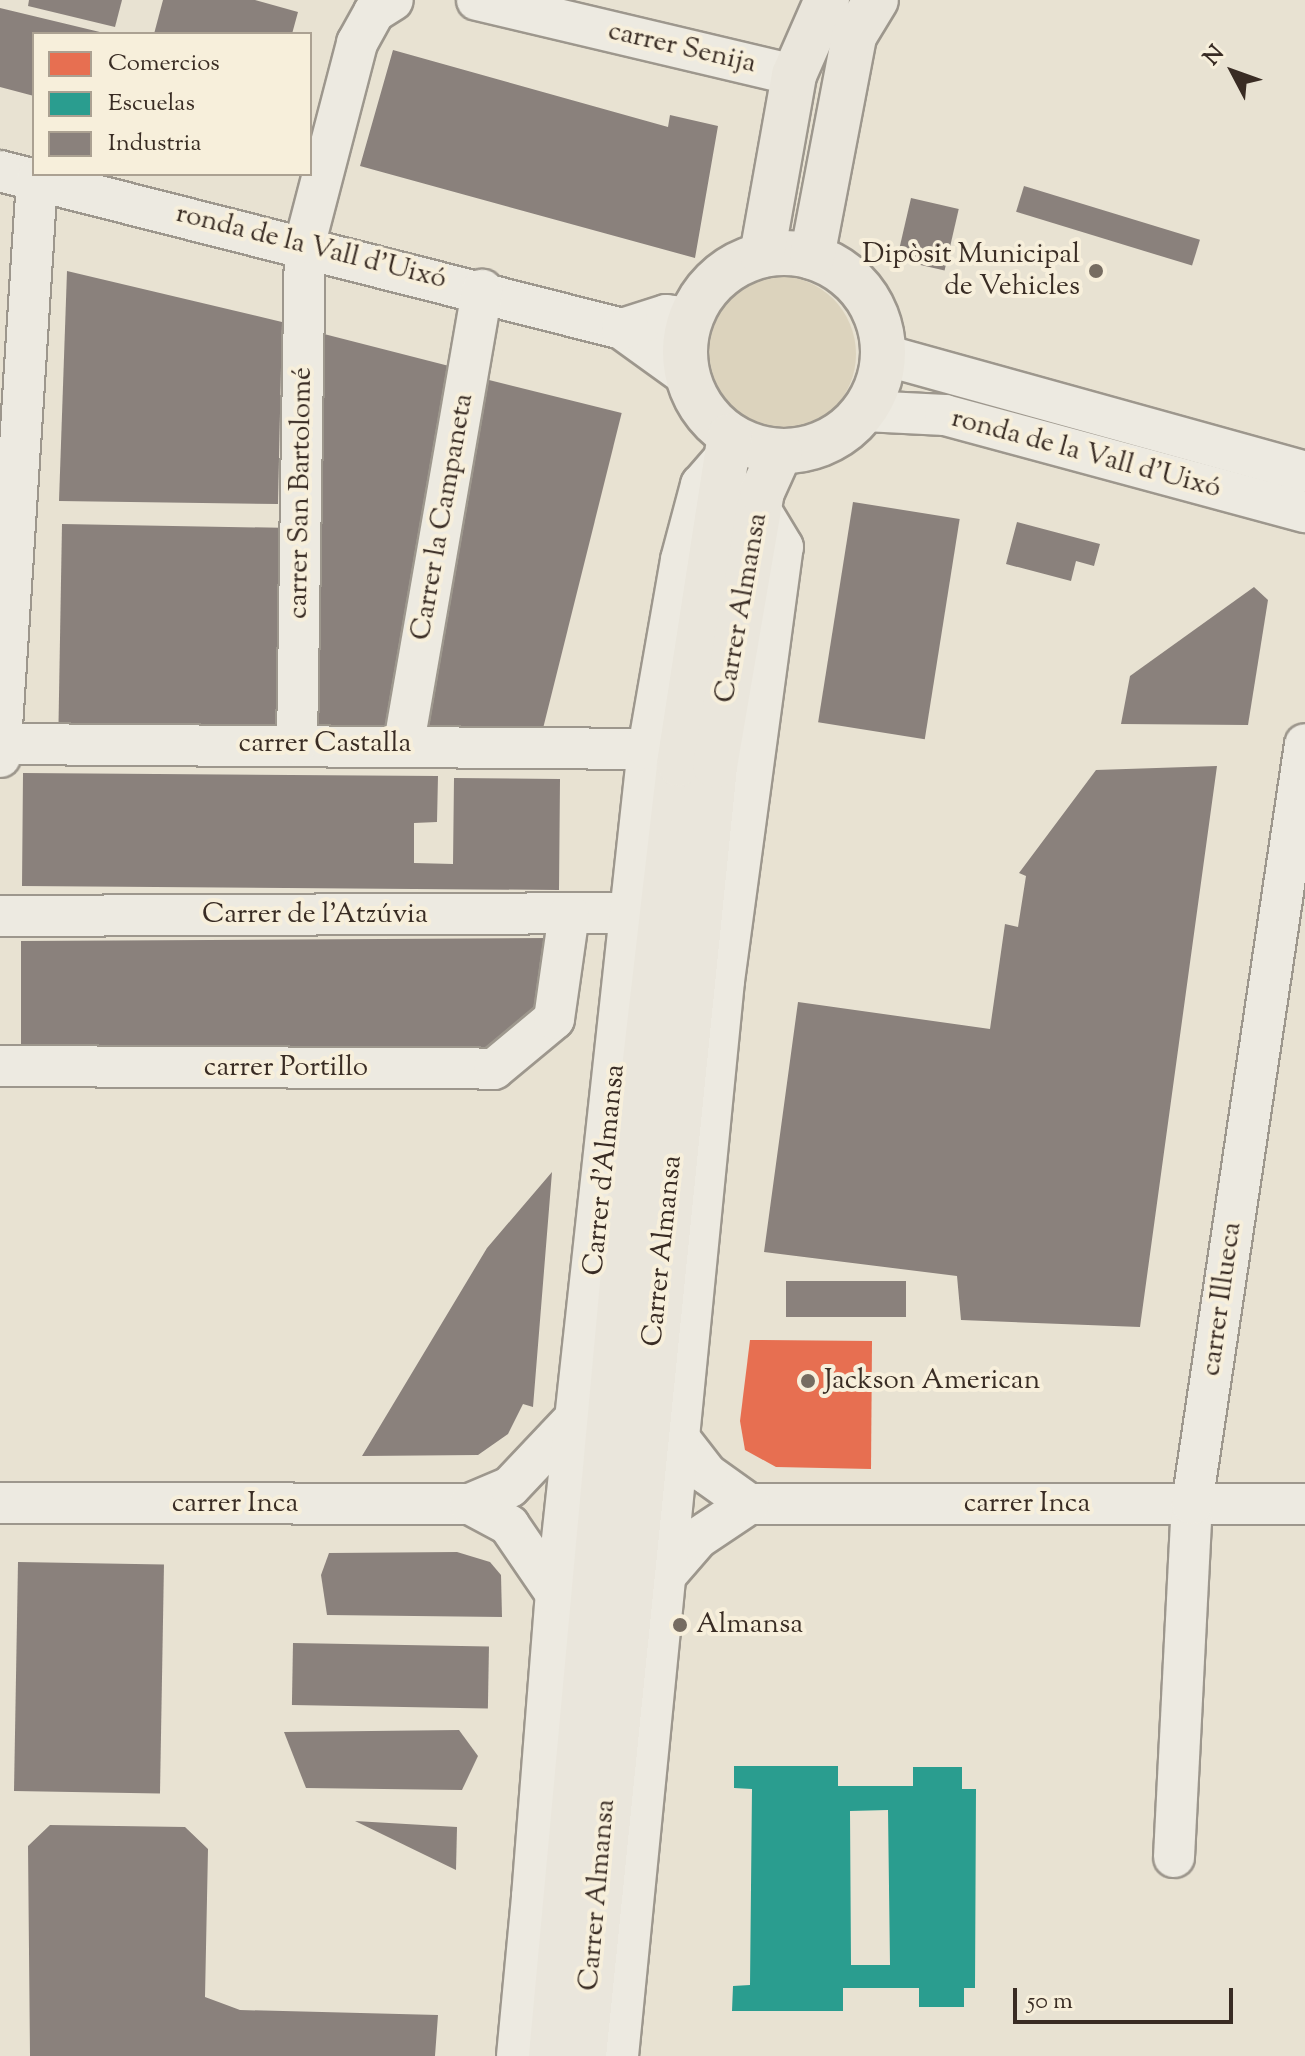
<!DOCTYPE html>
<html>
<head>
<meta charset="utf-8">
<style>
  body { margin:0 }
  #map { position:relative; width:1305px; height:2056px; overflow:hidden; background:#e8e2d2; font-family:"Sorts Mill Goudy",serif }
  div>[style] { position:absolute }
  .green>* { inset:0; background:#dcd3bd }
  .round { border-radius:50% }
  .shops>* { inset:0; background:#e76f51 }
  .schools>* { inset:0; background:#2a9d8f }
  .industry>* { inset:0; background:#8a817c; transform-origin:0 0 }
  .roads { filter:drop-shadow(2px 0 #9d978d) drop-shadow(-2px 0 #9d978d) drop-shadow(0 2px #9d978d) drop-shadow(0 -2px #9d978d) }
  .minor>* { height:40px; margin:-20px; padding:0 20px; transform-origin:20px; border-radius:20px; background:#edeae1 }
  .major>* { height:44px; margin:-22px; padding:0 22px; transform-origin:22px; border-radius:22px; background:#eae6dc }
  .major>.ring { margin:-22px; padding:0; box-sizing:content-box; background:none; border:44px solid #eae6dc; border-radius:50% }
  .dots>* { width:22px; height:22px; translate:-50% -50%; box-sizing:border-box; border:4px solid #f7efdb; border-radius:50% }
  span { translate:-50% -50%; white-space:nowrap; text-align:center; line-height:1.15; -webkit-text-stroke:8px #f7efdb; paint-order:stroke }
  .street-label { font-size:28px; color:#392c24 }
  .poi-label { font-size:28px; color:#392c24 }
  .right { translate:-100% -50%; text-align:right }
  .left { translate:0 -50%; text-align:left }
  .legend { position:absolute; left:32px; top:32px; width:280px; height:144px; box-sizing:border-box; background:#f7efdb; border:2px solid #aba192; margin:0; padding:10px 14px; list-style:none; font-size:24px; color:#392c24 }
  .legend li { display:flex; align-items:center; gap:16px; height:40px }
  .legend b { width:40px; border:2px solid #aba192 }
  .north { position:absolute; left:1193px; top:32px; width:80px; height:80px; -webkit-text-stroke:6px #f7efdb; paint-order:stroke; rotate:311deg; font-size:22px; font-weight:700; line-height:32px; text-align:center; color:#392c24 }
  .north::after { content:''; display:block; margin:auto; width:28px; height:36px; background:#392c24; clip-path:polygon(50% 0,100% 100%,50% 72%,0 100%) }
  .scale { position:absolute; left:1013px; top:1988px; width:220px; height:36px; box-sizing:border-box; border:4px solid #392c24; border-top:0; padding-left:10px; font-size:24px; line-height:28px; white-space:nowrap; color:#392c24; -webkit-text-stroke:6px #f7efdb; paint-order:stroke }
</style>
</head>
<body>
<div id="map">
  <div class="green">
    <i class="round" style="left:700px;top:276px;width:156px;height:156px"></i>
  </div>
  <div class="shops">
    <i style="clip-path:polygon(750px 1340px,872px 1341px,871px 1469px,776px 1467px,745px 1450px,740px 1421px)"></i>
  </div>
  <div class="schools">
    <i style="clip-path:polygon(evenodd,734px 1766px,838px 1766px,838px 1786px,913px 1786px,913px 1767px,962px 1767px,962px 1789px,976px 1789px,975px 1988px,964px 1988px,964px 2007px,919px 2007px,919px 1988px,843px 1988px,843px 2011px,732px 2011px,733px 1986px,750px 1985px,752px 1789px,734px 1788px,734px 1766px,888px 1810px,890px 1965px,851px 1965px,850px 1811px,888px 1810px)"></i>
  </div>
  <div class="industry">
    <i style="clip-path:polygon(29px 0,122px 0,115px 27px,28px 6px)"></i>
    <i style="clip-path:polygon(163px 0,255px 0,298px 12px,292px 34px,154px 34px)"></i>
    <i style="clip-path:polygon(0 8px,104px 33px,104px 34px,34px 34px,34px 96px,0 87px)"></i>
    <i style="clip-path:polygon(393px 50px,668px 127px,670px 115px,718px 126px,695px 258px,360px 166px)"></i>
    <i style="left:1024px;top:186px;width:184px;height:27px;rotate:17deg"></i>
    <i style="left:911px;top:198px;width:49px;height:63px;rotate:13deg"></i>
    <i style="clip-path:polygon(67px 271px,282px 322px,278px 504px,59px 501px)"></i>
    <i style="clip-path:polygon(324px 334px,449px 366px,394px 726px,317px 728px)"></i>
    <i style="left:481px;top:378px;width:145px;height:353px;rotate:14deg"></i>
    <i style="left:853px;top:502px;width:108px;height:223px;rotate:9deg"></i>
    <i style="clip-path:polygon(1017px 522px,1100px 544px,1094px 566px,1076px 561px,1071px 581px,1006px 564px)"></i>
    <i style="left:62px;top:524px;width:218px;height:201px;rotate:1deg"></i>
    <i style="clip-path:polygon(1254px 587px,1268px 600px,1248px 725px,1121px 724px,1130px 676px)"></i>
    <i style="clip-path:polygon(1217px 766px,1140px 1327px,961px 1320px,957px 1276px,764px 1252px,798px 1002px,990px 1029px,1005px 924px,1018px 927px,1026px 876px,1019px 873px,1096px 770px)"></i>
    <i style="clip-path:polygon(23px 773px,438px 776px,437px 822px,414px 823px,414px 863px,453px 864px,454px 778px,560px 779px,559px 890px,22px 886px)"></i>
    <i style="clip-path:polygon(550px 938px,540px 1012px,503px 1051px,21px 1051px,21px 941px)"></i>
    <i style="clip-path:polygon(552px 1172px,533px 1407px,523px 1404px,508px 1434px,478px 1455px,362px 1456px,487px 1248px)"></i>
    <i style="left:906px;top:1281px;width:36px;height:120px;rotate:90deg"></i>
    <i style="clip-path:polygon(457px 1552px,490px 1562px,501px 1575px,502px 1617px,327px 1615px,321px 1575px,329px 1553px)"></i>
    <i style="left:18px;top:1562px;width:146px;height:229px;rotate:1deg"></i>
    <i style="left:293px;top:1643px;width:196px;height:62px;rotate:1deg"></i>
    <i style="clip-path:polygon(459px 1730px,478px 1756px,462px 1790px,306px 1788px,284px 1732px)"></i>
    <i style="clip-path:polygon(355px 1821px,457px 1827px,456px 1870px)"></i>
    <i style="clip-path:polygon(50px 1825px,185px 1827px,208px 1849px,205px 1997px,240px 2010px,438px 2015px,435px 2056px,30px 2056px,28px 1846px)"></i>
  </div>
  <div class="roads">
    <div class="minor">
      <i style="left:477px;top:0;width:326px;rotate:13.3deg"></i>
      <i style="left:0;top:171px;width:642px;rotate:14.25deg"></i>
      <i style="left:622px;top:329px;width:80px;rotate:35.9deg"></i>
      <i style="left:622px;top:329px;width:46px;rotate:-17.7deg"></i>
      <i style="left:666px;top:315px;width:24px;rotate:7deg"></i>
      <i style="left:884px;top:355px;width:437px;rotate:15.5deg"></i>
      <i style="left:865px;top:411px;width:80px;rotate:2.9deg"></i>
      <i style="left:945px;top:415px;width:373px;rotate:15.1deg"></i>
      <i style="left:404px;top:743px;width:460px;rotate:-80.2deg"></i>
      <i style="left:2px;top:744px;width:646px;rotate:0.44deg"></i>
      <i style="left:297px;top:744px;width:501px;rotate:-89.09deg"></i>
      <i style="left:305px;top:243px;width:207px;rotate:-75.4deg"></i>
      <i style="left:357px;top:43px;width:35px;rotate:-61deg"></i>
      <i style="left:374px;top:12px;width:22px;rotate:-32deg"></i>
      <i style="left:0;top:757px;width:578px;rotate:-86.33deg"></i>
      <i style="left:0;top:916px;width:630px;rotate:-0.27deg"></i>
      <i style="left:0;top:1066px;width:494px;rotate:0.3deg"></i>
      <i style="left:494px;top:1069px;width:78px;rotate:-39.8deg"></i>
      <i style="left:554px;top:1019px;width:106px;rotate:-81.9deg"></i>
      <i style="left:0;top:1503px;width:470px;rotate:0.1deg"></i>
      <i style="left:749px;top:1504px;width:556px"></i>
      <i style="left:660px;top:1582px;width:58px;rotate:-49.2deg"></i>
      <i style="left:698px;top:1538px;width:61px;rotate:-33.7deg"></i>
      <i style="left:749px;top:1504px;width:52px;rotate:-144.5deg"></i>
      <i style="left:707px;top:1474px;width:51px;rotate:-127.8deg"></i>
      <i style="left:556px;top:1594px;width:83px;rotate:-124.3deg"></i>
      <i style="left:509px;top:1525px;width:44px;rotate:-151.7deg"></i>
      <i style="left:470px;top:1504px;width:43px;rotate:-23deg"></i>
      <i style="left:510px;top:1487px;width:99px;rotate:-46.6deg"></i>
      <i style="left:1174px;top:1857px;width:353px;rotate:-87.1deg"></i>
      <i style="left:1192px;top:1504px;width:768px;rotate:-81.54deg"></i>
      <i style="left:532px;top:1897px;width:304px;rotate:-85.5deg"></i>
      <i style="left:556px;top:1594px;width:850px;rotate:-83.79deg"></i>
      <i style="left:648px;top:749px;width:192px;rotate:-80.1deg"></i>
      <i style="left:681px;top:560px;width:78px;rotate:-75.1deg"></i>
      <i style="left:701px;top:485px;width:38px;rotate:-49deg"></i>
      <i style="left:517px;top:2056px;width:160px;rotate:-84.6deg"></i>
      <i style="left:532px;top:1897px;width:25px;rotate:-58deg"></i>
      <i style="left:618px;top:2056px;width:1080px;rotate:-84.37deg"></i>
      <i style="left:724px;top:981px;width:438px;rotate:-82.3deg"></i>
      <i style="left:783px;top:547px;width:44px;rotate:-121.2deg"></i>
    </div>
    <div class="major">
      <i class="ring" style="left:685px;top:253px;width:154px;height:154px"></i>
      <i style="left:762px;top:255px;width:183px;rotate:-79.9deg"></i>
      <i style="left:794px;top:75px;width:82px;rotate:-66.3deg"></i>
      <i style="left:812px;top:257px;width:225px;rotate:-79.2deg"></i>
      <i style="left:854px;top:36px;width:42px;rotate:-58.6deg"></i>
      <i style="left:551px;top:2056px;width:896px;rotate:-84.75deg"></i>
      <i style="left:633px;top:1164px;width:403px;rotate:-83.4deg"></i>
      <i style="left:679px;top:764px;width:332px;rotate:-81.2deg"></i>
      <i style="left:584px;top:2056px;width:1297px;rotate:-84.2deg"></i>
      <i style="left:715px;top:766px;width:278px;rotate:-80.3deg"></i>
      <i style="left:762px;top:492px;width:44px;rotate:-65.8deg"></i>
    </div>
  </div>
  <div class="dots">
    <i style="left:1096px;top:271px;background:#766c61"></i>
    <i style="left:808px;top:1381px;background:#766c61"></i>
    <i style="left:680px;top:1625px;background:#766c61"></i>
  </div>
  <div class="street-label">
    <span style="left:682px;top:48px;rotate:13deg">carrer Senija</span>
    <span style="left:311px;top:247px;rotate:14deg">ronda de la Vall d'Uixó</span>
    <span style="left:1086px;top:454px;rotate:15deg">ronda de la Vall d'Uixó</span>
    <span style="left:301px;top:493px;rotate:-89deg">carrer San Bartolomé</span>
    <span style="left:443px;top:517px;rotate:-80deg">Carrer la Campaneta</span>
    <span style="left:742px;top:608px;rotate:-80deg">Carrer Almansa</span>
    <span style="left:325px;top:744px">carrer Castalla</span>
    <span style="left:315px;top:915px">Carrer de l'Atzúvia</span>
    <span style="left:286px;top:1068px">carrer Portillo</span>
    <span style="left:605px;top:1170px;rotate:-84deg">Carrer d'Almansa</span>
    <span style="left:663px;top:1251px;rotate:-84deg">Carrer Almansa</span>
    <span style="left:1222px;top:1299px;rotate:-82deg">carrer Illueca</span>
    <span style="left:235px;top:1504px">carrer Inca</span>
    <span style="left:1027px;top:1504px">carrer Inca</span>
    <span style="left:598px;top:1895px;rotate:-85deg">Carrer Almansa</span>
  </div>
  <div class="poi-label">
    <span class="right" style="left:1080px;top:271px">Dipòsit Municipal<br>de Vehicles</span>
    <span class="left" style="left:824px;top:1381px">Jackson American</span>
    <span class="left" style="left:696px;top:1625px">Almansa</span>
  </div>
  <ul class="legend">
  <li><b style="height:22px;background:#e76f51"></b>Comercios</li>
  <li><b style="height:22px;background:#2a9d8f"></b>Escuelas</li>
  <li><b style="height:22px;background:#8a817c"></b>Industria</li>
  </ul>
  <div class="north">N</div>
  <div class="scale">50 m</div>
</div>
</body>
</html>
